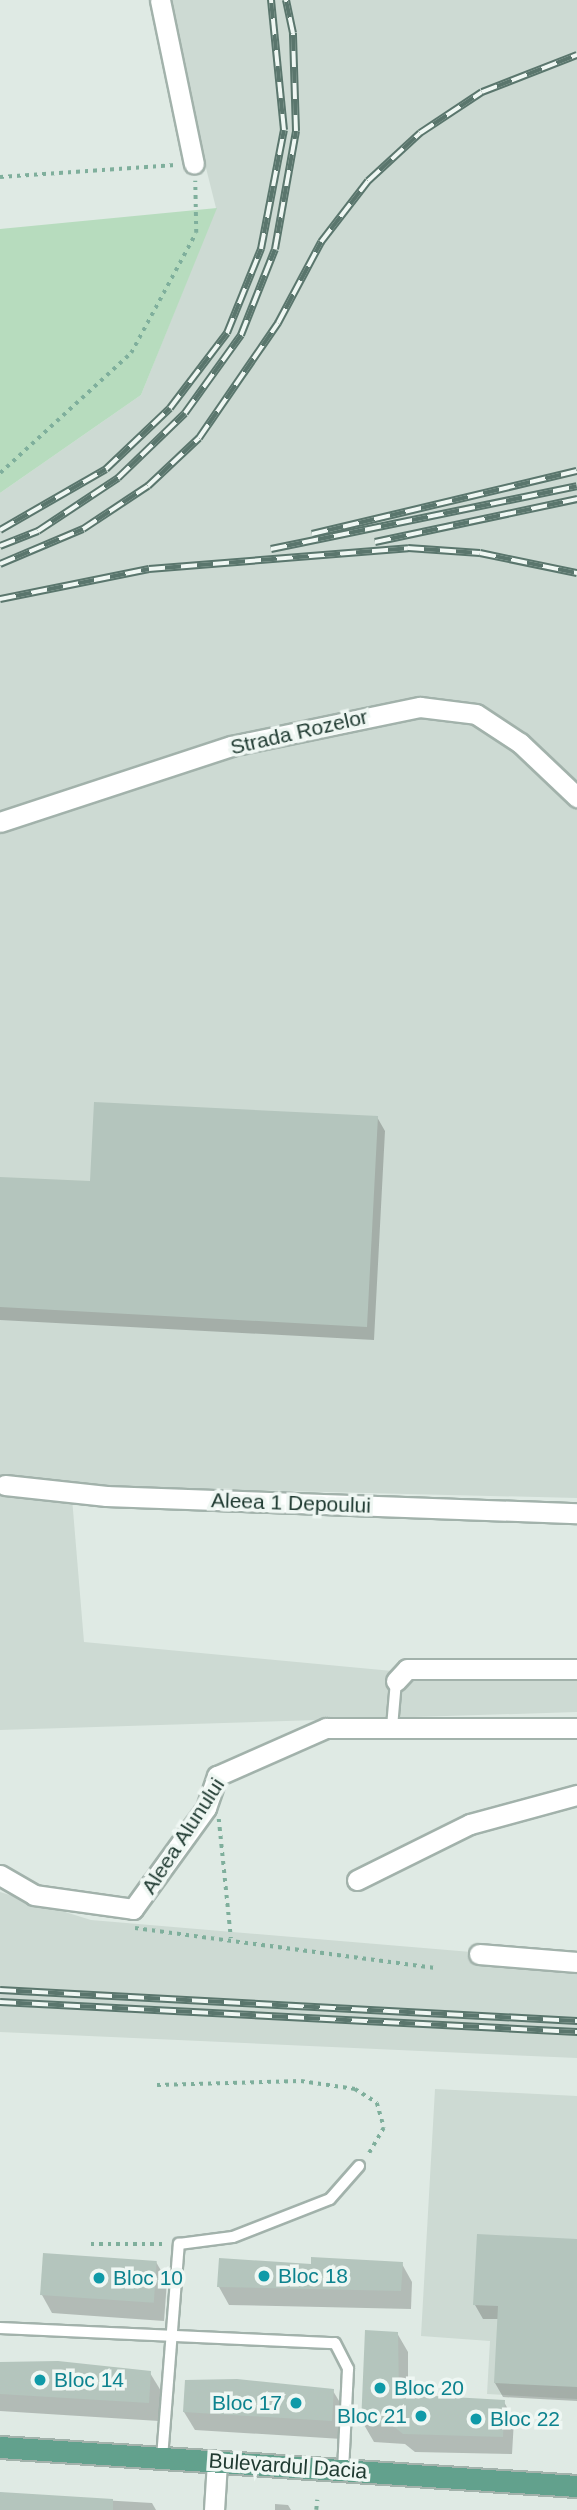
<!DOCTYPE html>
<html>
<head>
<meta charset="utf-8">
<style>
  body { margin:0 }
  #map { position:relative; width:577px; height:2510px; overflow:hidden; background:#dfeae4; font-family:Helvetica,sans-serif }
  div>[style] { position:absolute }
  .built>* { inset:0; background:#cddad3 }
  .green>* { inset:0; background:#b7dcbe }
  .shadow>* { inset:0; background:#0003 }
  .building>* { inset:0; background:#b4c5bd; transform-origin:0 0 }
  .path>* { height:3.5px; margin-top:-1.75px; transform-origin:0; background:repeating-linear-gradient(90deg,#7faf9c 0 3.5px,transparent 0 8.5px) }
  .roads { filter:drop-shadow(2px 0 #a2b2ab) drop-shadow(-2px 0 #a2b2ab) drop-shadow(0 2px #a2b2ab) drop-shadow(0 -2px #a2b2ab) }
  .service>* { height:10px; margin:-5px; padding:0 5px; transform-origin:5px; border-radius:5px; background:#fff }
  .minor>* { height:19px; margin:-9.5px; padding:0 9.5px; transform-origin:9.5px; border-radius:9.5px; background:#fff }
  .primary>* { height:21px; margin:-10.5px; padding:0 10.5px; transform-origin:10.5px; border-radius:10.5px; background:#62a18d }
  .rail>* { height:8px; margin-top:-4px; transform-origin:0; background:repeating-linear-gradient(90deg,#eff7f3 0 16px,#5a766d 0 32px); box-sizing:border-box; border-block:2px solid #5a766d }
  .dots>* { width:19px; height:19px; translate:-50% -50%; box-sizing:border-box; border:4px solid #eff7f3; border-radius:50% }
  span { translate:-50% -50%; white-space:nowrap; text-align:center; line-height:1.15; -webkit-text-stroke:7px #eff7f3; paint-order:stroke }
  .street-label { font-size:21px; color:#203b32 }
  .culture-label { font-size:21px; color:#0d838f }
  .left { translate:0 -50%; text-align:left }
  .right { translate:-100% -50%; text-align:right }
</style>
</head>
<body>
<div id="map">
  <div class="built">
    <i style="clip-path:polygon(164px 0,577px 0,577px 1498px,71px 1486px,84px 1642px,435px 1675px,577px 1676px,577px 1712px,0 1730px,0 493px,141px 395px,216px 208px)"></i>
    <i style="clip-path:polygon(0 1892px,91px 1920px,577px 1961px,577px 2058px,0 2032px)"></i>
    <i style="clip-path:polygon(435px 2089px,577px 2096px,577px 2399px,487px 2394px,490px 2341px,421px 2336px)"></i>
  </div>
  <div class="green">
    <i style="clip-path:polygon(217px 208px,141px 395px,0 493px,0 229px)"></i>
  </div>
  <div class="shadow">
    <i style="clip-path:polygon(377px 1117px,385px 1131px,374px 1340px,0 1320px,0 1179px,92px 1183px)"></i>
    <i style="clip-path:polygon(577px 2240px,577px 2401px,503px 2397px,495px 2383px,499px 2319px,483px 2319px,475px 2305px)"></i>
    <i style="clip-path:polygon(156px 2262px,167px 2281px,164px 2321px,52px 2313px,42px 2295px)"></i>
    <i style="clip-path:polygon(402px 2264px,412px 2282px,411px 2309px,229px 2305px,219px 2287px,313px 2266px)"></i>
    <i style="clip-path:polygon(397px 2333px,408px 2352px,408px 2397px,504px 2402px,514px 2420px,512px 2454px,415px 2452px,405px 2444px,374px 2442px,363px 2423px)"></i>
    <i style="clip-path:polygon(0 2363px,150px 2373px,161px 2391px,159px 2421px,0 2411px)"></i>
    <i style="clip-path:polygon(333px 2391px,344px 2409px,342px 2439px,195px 2430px,184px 2412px)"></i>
    <i style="clip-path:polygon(0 2494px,152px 2503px,156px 2510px,0 2510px)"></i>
    <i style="clip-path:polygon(275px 2504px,288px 2505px,291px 2510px,275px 2510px)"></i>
  </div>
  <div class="building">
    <i style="clip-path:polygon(94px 1102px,378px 1116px,367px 1327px,0 1307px,0 1177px,90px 1181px)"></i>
    <i style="clip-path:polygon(477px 2234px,577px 2239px,577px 2387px,494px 2383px,498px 2306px,473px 2305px)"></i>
    <i style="left:43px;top:2253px;width:114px;height:42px;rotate:4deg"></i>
    <i style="clip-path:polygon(311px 2257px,403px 2262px,401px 2291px,217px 2287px,219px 2258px,311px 2264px)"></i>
    <i style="clip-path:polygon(365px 2330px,398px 2332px,399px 2394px,505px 2400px,503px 2437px,403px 2434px,393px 2426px,361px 2424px)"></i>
    <i style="clip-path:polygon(58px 2361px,151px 2371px,149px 2403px,0 2394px,0 2362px)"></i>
    <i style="clip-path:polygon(237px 2379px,334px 2389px,332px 2421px,183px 2412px,185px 2380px)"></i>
    <i style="clip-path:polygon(0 2492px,113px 2499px,113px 2510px,0 2510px)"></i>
  </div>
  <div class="path">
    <i style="left:0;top:177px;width:176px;rotate:-3.9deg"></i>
    <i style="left:0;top:473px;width:178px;rotate:-42.5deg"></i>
    <i style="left:131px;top:353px;width:136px;rotate:-61.6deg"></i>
    <i style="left:196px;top:233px;width:52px;rotate:-91.1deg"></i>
    <i style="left:219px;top:1819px;width:120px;rotate:84.2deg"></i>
    <i style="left:135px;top:1928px;width:301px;rotate:7.6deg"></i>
    <i style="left:157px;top:2085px;width:144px;rotate:-1.6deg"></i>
    <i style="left:301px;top:2081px;width:55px;rotate:8.4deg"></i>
    <i style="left:355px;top:2089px;width:26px;rotate:32deg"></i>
    <i style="left:377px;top:2103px;width:26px;rotate:74deg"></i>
    <i style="left:384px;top:2128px;width:32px;rotate:120deg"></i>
    <i style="left:91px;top:2244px;width:75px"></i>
    <i style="left:316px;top:2510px;width:10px;rotate:-84deg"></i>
  </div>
  <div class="roads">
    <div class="service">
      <i style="left:392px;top:1727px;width:46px;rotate:-85deg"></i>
      <i style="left:0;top:2328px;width:335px;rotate:2.6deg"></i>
      <i style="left:335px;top:2343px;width:29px;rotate:63deg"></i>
      <i style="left:348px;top:2369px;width:101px;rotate:92.8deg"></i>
      <i style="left:162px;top:2458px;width:215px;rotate:-85.5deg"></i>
      <i style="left:179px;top:2244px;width:54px;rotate:-7.4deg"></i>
      <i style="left:233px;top:2237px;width:104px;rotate:-21.4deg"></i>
      <i style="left:330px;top:2199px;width:44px;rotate:-48.7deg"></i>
    </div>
    <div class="minor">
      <i style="left:160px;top:0;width:167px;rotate:78.3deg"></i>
      <i style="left:0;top:822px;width:243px;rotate:-18.2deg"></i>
      <i style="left:231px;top:746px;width:193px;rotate:-11.7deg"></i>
      <i style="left:420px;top:707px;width:56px;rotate:7.1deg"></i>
      <i style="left:476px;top:714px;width:53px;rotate:33.4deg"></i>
      <i style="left:520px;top:743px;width:79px;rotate:43.5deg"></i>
      <i style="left:5px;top:1485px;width:102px;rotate:6.2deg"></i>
      <i style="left:106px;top:1496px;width:471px;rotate:2.1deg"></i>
      <i style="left:396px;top:1681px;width:16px;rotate:-47deg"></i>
      <i style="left:407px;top:1669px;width:170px"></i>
      <i style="left:0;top:1875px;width:39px;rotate:30deg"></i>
      <i style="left:34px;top:1895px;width:100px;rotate:8deg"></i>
      <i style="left:133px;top:1909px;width:125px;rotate:-54.1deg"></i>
      <i style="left:206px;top:1808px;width:34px;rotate:-71deg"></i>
      <i style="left:217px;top:1776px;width:119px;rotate:-23.8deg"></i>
      <i style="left:326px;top:1728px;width:251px"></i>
      <i style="left:357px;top:1880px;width:126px;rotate:-26.4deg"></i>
      <i style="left:470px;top:1824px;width:111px;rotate:-15.2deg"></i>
      <i style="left:479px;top:1954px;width:98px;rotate:4.7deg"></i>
      <i style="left:214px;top:2510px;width:48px;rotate:-86.4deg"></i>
    </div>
    <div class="primary">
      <i style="left:0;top:2447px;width:578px;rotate:3.87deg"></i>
    </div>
  </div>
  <div class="rail">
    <i style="left:0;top:530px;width:122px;rotate:-29.9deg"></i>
    <i style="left:106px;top:469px;width:88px;rotate:-43.6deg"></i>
    <i style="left:170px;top:408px;width:94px;rotate:-52.8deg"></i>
    <i style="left:227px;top:333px;width:91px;rotate:-68deg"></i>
    <i style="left:261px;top:249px;width:121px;rotate:-79.1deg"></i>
    <i style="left:284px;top:130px;width:131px;rotate:-95.7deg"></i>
    <i style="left:312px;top:534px;width:272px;rotate:-13.4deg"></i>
    <i style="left:375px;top:542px;width:207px;rotate:-12deg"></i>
    <i style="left:0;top:546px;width:41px;rotate:-21.5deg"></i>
    <i style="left:38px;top:531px;width:96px;rotate:-33.5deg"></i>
    <i style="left:118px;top:478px;width:93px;rotate:-44.1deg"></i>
    <i style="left:185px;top:413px;width:96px;rotate:-54.3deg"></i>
    <i style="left:241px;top:335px;width:92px;rotate:-68.4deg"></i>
    <i style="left:275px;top:249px;width:120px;rotate:-79.9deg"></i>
    <i style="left:296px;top:131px;width:98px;rotate:-91.8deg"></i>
    <i style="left:293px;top:33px;width:34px;rotate:-102deg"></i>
    <i style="left:271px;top:549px;width:312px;rotate:-11.6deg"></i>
    <i style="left:0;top:564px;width:90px;rotate:-22.9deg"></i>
    <i style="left:83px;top:529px;width:78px;rotate:-33.5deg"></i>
    <i style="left:148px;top:486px;width:70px;rotate:-43.3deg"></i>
    <i style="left:199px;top:438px;width:140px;rotate:-55.5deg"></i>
    <i style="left:278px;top:323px;width:92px;rotate:-62deg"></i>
    <i style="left:321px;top:242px;width:77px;rotate:-52.4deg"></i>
    <i style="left:368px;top:181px;width:71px;rotate:-42.7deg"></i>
    <i style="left:420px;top:133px;width:74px;rotate:-33.5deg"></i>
    <i style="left:482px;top:92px;width:102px;rotate:-21.3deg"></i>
    <i style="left:0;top:599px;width:152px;rotate:-11.4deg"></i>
    <i style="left:149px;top:569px;width:260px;rotate:-4.6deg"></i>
    <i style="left:408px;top:548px;width:72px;rotate:4deg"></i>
    <i style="left:480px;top:553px;width:99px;rotate:11.7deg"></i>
    <i style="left:0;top:1990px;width:578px;rotate:3.08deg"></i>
    <i style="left:0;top:2002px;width:578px;rotate:2.98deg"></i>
  </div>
  <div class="dots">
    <i style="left:264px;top:2276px;background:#0f9aa8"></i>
    <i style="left:99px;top:2278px;background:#0f9aa8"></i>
    <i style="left:40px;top:2380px;background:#0f9aa8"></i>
    <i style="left:380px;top:2388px;background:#0f9aa8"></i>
    <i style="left:296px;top:2403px;background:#0f9aa8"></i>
    <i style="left:421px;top:2416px;background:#0f9aa8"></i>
    <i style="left:476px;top:2419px;background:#0f9aa8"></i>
  </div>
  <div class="street-label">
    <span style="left:299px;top:732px;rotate:-13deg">Strada Rozelor</span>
    <span style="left:291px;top:1503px;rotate:2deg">Aleea 1 Depoului</span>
    <span style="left:183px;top:1836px;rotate:-57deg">Aleea Alunului</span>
    <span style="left:288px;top:2466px;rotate:4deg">Bulevardul Dacia</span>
  </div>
  <div class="culture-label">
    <span class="left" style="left:278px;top:2276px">Bloc 18</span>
    <span class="left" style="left:113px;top:2278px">Bloc 10</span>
    <span class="left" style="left:54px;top:2380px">Bloc 14</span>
    <span class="left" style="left:394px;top:2388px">Bloc 20</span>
    <span class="right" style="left:282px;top:2403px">Bloc 17</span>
    <span class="right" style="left:407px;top:2416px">Bloc 21</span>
    <span class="left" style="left:490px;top:2419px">Bloc 22</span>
  </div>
</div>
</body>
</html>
